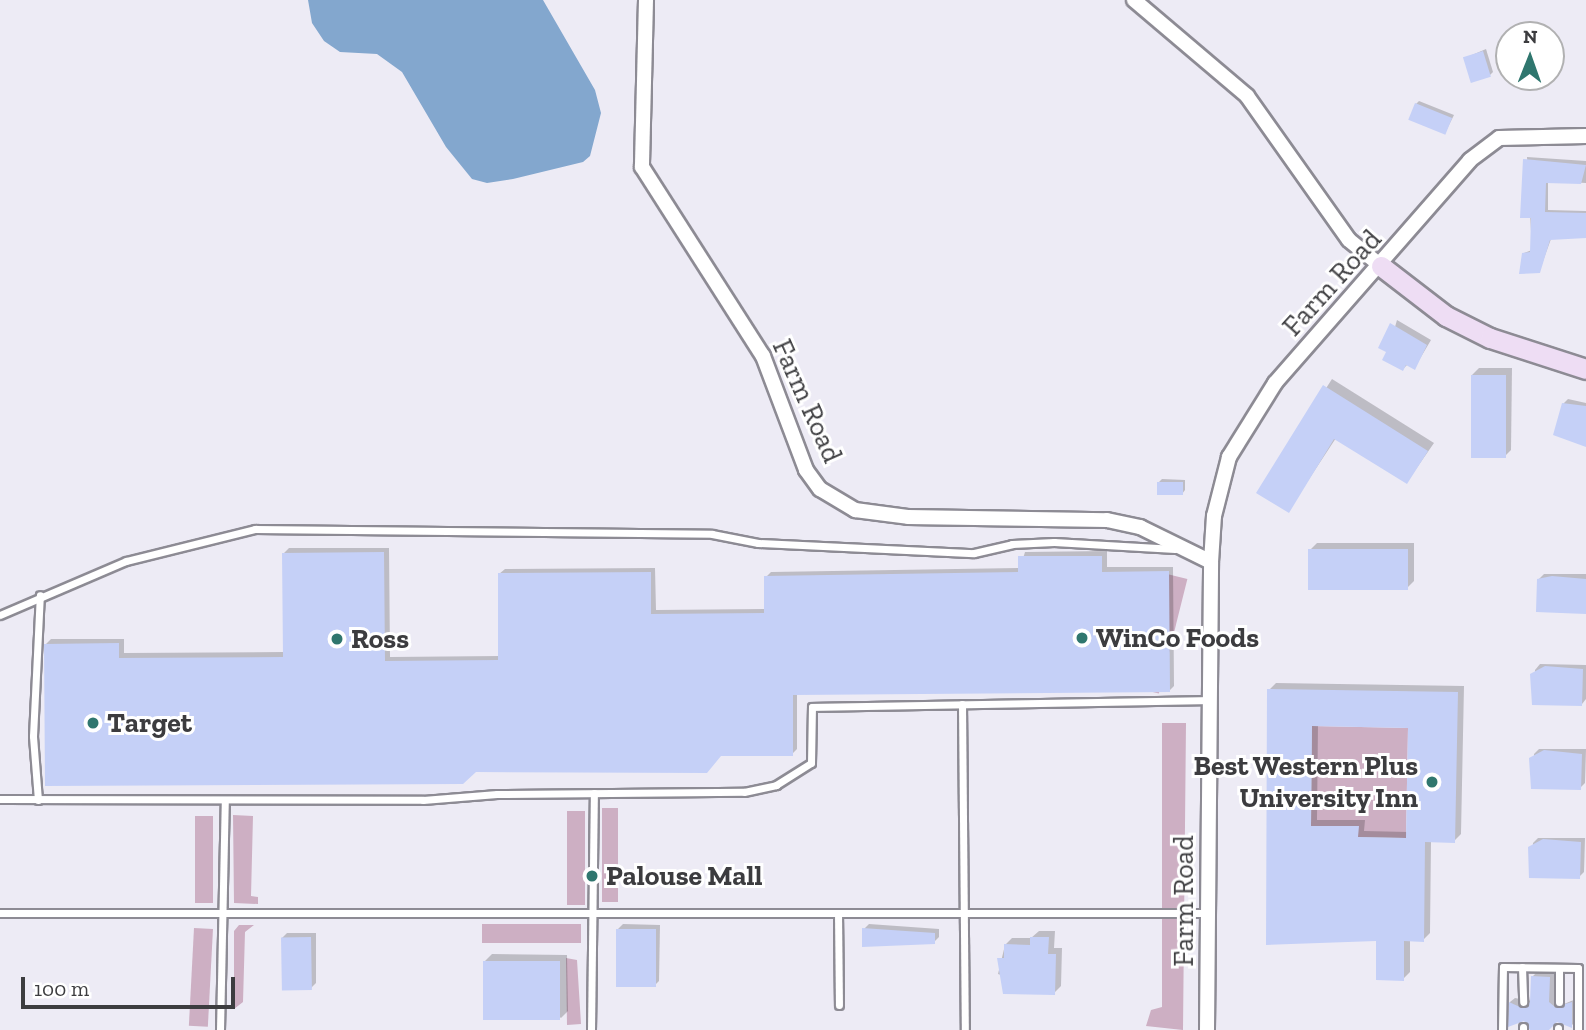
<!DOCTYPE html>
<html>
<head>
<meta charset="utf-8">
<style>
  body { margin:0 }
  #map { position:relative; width:1586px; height:1030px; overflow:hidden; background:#edebf5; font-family:"Zilla Slab",serif }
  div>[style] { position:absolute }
  .green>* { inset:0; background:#cdafc3; transform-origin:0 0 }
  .water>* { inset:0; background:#83a7ce }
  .shadow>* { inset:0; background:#0003 }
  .building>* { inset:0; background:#c5d0f7; transform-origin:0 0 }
  .roads { filter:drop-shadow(2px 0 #8d8b94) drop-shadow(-2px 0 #8d8b94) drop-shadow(0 2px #8d8b94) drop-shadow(0 -2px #8d8b94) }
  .lane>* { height:7px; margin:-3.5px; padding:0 3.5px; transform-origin:3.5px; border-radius:3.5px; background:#fff }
  .street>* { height:14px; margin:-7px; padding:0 7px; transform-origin:7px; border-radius:7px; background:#fff }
  .secondary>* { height:19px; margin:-9.5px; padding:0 9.5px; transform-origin:9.5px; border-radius:9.5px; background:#eeddf4 }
  .dots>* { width:19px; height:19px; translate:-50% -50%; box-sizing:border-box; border:4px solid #fff; border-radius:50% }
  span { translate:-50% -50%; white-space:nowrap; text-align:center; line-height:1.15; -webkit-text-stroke:6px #fff; paint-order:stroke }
  .street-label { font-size:28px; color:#3c3c3f }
  .poi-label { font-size:28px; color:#3c3c3f; font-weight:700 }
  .left { translate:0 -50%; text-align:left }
  .right { translate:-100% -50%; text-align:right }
  .north { position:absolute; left:1495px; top:21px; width:70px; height:70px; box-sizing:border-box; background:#fff; border:2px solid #b1b1b2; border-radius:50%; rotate:1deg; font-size:19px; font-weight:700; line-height:28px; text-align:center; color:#3c3c3f }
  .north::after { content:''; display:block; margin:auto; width:24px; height:32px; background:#2f766e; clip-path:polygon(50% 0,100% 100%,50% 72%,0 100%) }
  .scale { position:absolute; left:21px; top:977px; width:214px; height:32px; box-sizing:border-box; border:4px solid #3c3c3f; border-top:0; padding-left:9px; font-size:21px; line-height:24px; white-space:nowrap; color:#3c3c3f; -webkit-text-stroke:5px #fff; paint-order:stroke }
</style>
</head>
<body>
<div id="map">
  <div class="green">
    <i style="left:1167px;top:574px;width:21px;height:118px;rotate:14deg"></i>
    <i style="clip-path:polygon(1162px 723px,1186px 723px,1183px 1030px,1146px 1026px,1151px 1010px,1162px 1007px)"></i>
    <i style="clip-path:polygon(1312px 726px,1408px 728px,1406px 838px,1358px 837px,1358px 826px,1311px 826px)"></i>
    <i style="left:602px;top:808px;width:16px;height:94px"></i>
    <i style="left:567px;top:811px;width:18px;height:94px"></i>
    <i style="clip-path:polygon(233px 815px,253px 816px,251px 896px,258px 897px,258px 904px,234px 903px)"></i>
    <i style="left:213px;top:816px;width:87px;height:18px;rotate:90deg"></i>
    <i style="left:482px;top:924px;width:99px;height:19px"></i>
    <i style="clip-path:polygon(239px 925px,254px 925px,245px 932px,243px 1002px,234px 1009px,234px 931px)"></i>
    <i style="left:194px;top:928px;width:19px;height:98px;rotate:3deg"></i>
    <i style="clip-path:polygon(566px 958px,577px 960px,581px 1024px,567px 1025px)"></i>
  </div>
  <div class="water">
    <i style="clip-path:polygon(308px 0,543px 0,595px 90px,601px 113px,590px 156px,583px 162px,513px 179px,487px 183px,472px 179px,446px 147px,402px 72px,377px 54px,340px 52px,324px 41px,312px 23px)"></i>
  </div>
  <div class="shadow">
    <i style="clip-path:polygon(1486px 49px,1493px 72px,1490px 75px,1465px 58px)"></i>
    <i style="clip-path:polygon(1419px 101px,1454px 115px,1445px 133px,1416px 104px)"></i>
    <i style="clip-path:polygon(1527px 157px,1586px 161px,1586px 183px,1548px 181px,1548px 210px,1586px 211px,1586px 237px,1551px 239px,1539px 272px,1524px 253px,1532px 250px)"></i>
    <i style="clip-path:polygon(1397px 320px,1431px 340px,1415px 367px,1408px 364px,1403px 369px,1388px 351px)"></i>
    <i style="clip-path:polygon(1479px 368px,1512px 368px,1511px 450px,1504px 457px,1472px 375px)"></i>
    <i style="clip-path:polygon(1332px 379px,1434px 443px,1407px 482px,1336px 438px,1288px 511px,1259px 492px)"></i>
    <i style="clip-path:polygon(1568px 399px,1586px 403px,1586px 443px,1563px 404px)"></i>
    <i style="clip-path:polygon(1162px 479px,1185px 480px,1185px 490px,1182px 494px,1159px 482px)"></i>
    <i style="clip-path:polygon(1317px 543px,1414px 543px,1414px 581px,1407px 588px,1310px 550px)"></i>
    <i style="clip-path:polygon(289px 548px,389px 548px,390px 657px,500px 656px,499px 574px,505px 569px,655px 568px,656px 610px,766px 609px,766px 577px,771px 572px,1020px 568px,1025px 552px,1107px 551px,1107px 567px,1173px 567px,1174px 686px,1169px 691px,797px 693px,797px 749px,792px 754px,721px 755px,706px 771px,46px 644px,51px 639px,124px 639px,124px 653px,284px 652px,284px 553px)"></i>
    <i style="clip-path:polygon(1544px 574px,1586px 574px,1586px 611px,1539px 579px)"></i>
    <i style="clip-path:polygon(1540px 664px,1586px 665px,1586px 699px,1582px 704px,1534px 703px,1535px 670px)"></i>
    <i style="clip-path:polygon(evenodd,1276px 683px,1464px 686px,1461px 834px,1454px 841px,1431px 841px,1430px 933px,1423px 940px,1410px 940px,1410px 972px,1403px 979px,1378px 939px,1268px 943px,1269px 690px,1276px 683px,1318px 724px,1410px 726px,1408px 832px,1364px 831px,1365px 820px,1317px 820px,1318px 724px)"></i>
    <i style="clip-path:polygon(1539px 749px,1586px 749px,1585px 783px,1580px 788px,1533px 787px,1534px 754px)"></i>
    <i style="clip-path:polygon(1538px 838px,1585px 838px,1584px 872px,1579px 877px,1531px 876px,1533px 843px)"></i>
    <i style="clip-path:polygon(623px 924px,660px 925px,659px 981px,654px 986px,618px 929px)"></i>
    <i style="clip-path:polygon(869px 924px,939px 929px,939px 937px,934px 942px,864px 929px)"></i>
    <i style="clip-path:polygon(1039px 931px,1055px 931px,1054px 948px,1062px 948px,1061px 986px,1054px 993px,998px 974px,1005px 945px,1012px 938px,1031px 938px)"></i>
    <i style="clip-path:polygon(287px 933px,316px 933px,316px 983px,311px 988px,282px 938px)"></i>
    <i style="clip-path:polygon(492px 954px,567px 955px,568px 1011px,561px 1018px,485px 961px)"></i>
    <i style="clip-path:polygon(1537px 972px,1554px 972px,1554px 996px,1564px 1004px,1576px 999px,1576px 1021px,1571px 1026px,1557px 1020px,1524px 1019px,1510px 1025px,1510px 1002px,1515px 998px,1532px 1001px,1532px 977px)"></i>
  </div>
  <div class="building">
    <i style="left:1483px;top:51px;width:27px;height:21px;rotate:73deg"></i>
    <i style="left:1415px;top:103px;width:40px;height:18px;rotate:22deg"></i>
    <i style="clip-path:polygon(1523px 159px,1586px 165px,1581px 184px,1546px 183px,1545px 212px,1586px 213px,1586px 238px,1550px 240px,1540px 273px,1519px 274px,1522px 253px,1530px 252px,1531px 218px,1520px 218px)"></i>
    <i style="clip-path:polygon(1390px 323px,1427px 345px,1415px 370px,1406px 365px,1403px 371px,1382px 360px,1386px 352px,1378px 348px)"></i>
    <i style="left:1471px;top:375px;width:35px;height:83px"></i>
    <i style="clip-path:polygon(1323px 385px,1428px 451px,1407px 484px,1334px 439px,1289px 513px,1256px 493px)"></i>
    <i style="clip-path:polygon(1562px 403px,1586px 406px,1586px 447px,1553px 435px)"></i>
    <i style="left:1157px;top:482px;width:26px;height:13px"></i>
    <i style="left:1308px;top:549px;width:100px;height:41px"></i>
    <i style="clip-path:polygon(384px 552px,385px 661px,498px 660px,498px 573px,651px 572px,651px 614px,764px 613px,764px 576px,1018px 572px,1018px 556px,1102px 556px,1102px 572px,1169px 571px,1170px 692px,793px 695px,793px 756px,721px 756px,707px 773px,476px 772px,463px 784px,45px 786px,44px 644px,119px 643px,119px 658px,283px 657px,282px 553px)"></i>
    <i style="clip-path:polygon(1552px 576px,1586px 579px,1586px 614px,1536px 612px,1537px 579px)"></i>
    <i style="clip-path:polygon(1545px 666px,1583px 669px,1582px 706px,1532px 705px,1530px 674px)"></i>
    <i style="clip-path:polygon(evenodd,1267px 689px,1458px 692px,1455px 843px,1425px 842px,1424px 942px,1404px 941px,1404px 981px,1376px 980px,1376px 941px,1266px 945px,1267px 689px,1312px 726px,1408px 728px,1406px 838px,1358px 837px,1359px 826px,1311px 826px,1312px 726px)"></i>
    <i style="clip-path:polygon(1544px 750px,1582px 754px,1581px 790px,1531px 789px,1529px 758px)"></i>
    <i style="clip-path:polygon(1543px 839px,1581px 842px,1580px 879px,1529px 878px,1528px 847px)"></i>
    <i style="clip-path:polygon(862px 928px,935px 933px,935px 944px,862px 947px)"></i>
    <i style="left:616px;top:929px;width:40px;height:58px"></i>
    <i style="left:311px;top:937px;width:53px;height:30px;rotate:89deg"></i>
    <i style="clip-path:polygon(1030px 937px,1049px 937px,1048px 954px,1056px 954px,1055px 995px,1003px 994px,997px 958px,1004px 958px,1004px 944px,1030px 945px)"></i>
    <i style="left:483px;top:961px;width:77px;height:59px"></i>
    <i style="clip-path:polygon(1531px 976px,1550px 977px,1549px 1002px,1555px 1007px,1572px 1002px,1572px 1028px,1557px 1022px,1549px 1030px,1530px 1030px,1524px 1021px,1508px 1027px,1509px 1002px,1522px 1008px,1530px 1002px)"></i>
  </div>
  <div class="roads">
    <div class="lane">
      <i style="left:0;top:615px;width:137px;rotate:-23.2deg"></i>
      <i style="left:126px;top:561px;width:133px;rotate:-13.9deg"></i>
      <i style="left:255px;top:529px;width:457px;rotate:0.6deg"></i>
      <i style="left:712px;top:534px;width:47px;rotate:11.1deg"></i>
      <i style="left:758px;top:543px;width:216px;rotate:2.7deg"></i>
      <i style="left:974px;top:553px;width:39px;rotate:-13deg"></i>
      <i style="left:1012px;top:544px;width:42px;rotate:-2.7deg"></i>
      <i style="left:1054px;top:542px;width:121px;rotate:3.3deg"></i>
      <i style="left:962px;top:704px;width:326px;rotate:89.5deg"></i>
      <i style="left:0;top:799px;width:423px;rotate:0.1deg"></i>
      <i style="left:423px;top:800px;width:74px;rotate:-4.6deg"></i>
      <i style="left:497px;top:794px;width:247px;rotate:-0.5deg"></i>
      <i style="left:744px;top:792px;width:33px;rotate:-12deg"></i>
      <i style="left:776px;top:785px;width:41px;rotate:-32.2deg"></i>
      <i style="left:811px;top:763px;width:56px;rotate:-89deg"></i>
      <i style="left:812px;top:707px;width:398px;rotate:-1deg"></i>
      <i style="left:38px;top:800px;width:64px;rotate:-94.5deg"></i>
      <i style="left:33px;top:736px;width:141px;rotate:-87.2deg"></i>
      <i style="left:0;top:913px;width:1207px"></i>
      <i style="left:838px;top:913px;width:92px;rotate:89.4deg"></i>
      <i style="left:1522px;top:967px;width:35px;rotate:88deg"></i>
      <i style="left:1559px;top:1002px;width:34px;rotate:-90deg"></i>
      <i style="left:1523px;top:1027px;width:3px;rotate:90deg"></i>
      <i style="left:220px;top:1030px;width:230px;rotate:-88.8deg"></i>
      <i style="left:591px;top:1030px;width:237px;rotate:-89.3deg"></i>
      <i style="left:1502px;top:1030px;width:63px;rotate:-89.1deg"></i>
      <i style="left:1503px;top:967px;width:75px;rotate:0.8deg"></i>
      <i style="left:1578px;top:968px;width:62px;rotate:90deg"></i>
      <i style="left:1558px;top:1030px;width:2px;rotate:-90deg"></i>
    </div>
    <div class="street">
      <i style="left:646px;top:0;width:167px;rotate:91.4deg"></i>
      <i style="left:642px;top:167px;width:224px;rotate:57.4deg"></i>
      <i style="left:763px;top:356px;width:122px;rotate:69.3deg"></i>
      <i style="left:806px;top:470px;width:24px;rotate:54deg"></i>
      <i style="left:820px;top:489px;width:41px;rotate:31deg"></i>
      <i style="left:855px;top:510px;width:53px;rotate:7.5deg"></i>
      <i style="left:908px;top:517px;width:199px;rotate:0.9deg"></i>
      <i style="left:1107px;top:520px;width:34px;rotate:12deg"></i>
      <i style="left:1140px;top:527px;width:79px;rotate:26.2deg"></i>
      <i style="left:1134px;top:0;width:148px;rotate:40.3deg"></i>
      <i style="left:1247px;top:96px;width:176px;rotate:54.7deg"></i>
      <i style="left:1349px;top:240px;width:41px;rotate:39.1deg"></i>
      <i style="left:1207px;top:1030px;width:468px;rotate:-89.5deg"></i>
      <i style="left:1211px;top:562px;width:46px;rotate:-86.3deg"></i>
      <i style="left:1214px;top:516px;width:61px;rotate:-75.7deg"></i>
      <i style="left:1229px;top:457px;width:87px;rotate:-58.1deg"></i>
      <i style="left:1275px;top:383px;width:296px;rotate:-48.8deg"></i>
      <i style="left:1470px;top:160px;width:36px;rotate:-37deg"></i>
      <i style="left:1499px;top:138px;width:87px;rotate:-1.3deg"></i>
    </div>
    <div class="secondary">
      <i style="left:1381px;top:266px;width:82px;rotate:37.6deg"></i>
      <i style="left:1446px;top:316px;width:49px;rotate:26.6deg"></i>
      <i style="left:1490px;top:338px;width:101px;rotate:17.9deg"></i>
    </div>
  </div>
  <div class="dots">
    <i style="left:1082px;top:638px;background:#2f766e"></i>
    <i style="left:337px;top:639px;background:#2f766e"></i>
    <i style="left:93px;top:723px;background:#2f766e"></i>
    <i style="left:1432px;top:782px;background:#2f766e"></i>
    <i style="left:592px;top:876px;background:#2f766e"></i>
  </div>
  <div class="street-label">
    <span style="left:1332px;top:283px;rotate:-48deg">Farm Road</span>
    <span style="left:807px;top:401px;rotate:66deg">Farm Road</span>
    <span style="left:1184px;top:901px;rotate:-90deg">Farm Road</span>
  </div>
  <div class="poi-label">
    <span class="left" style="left:1096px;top:638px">WinCo Foods</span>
    <span class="left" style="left:351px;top:639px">Ross</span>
    <span class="left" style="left:107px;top:723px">Target</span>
    <span class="right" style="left:1418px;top:782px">Best Western Plus<br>University Inn</span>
    <span class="left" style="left:606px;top:876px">Palouse Mall</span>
  </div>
  <div class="north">N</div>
  <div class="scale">100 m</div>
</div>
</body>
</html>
